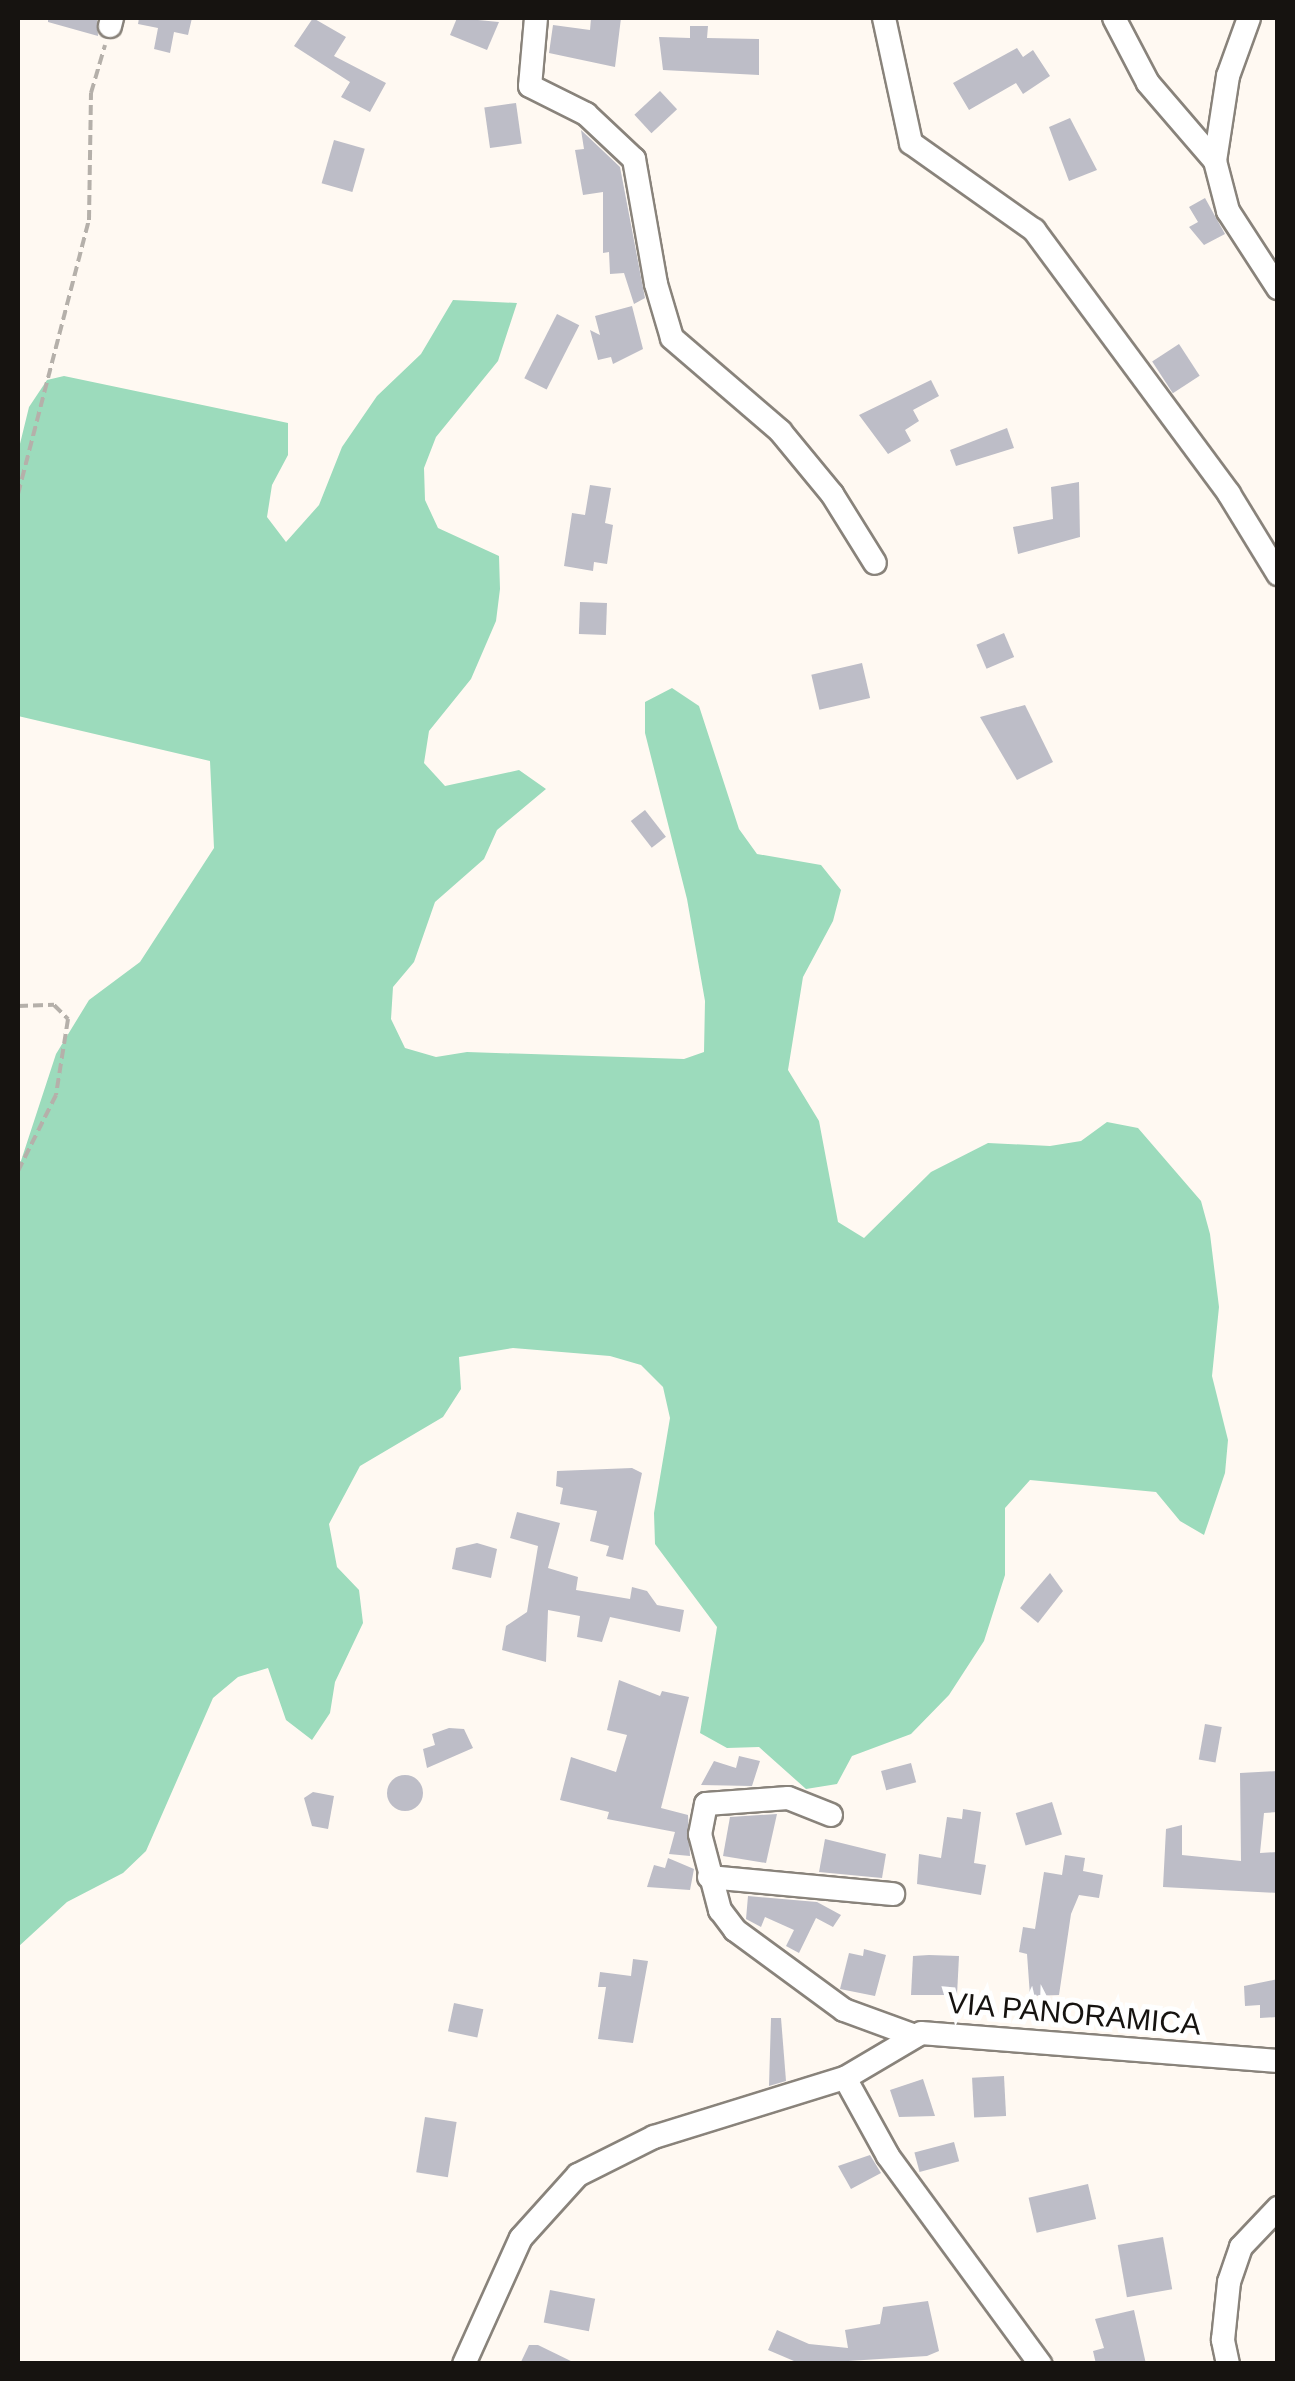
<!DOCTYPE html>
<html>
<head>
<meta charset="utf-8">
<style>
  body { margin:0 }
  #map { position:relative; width:1295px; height:2381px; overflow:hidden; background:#fff9f2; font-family:Helvetica,sans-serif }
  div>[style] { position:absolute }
  .green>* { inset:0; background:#9cdbbc }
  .building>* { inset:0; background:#bdbdc7; transform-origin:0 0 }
  .round { border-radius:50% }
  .path>* { height:4px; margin-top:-2px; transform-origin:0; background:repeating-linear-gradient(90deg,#b5b0aa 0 10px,transparent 0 15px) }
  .roads { filter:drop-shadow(2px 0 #89837b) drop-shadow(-2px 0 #89837b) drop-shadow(0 2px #89837b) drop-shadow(0 -2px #89837b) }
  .street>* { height:22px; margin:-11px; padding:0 11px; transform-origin:11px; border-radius:11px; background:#fff }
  span { translate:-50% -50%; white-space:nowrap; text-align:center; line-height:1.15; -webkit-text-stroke:10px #fff; paint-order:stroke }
  .street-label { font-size:30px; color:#161310 }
  .frame { position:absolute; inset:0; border:20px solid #161310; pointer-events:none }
</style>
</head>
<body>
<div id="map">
  <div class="green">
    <i style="clip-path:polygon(453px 300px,517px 303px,498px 361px,436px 437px,424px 468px,425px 500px,438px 528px,499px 556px,500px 589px,496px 621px,471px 679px,429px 731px,424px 763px,445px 786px,519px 770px,546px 789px,497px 830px,484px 859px,435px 902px,414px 962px,393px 987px,391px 1019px,405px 1048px,436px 1057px,467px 1052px,684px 1059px,704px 1052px,705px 1001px,687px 899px,645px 733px,645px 702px,672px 688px,699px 706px,739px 829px,757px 854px,821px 865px,841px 890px,833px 921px,803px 977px,788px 1070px,819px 1121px,838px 1222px,864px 1238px,931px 1172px,988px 1143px,1050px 1146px,1081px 1141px,1107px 1122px,1138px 1128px,1201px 1201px,1210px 1234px,1219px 1307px,1212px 1376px,1228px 1440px,1225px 1473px,1204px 1535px,1180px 1521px,1156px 1492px,1030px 1480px,1005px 1508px,1005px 1575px,984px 1641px,949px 1695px,911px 1734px,852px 1756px,837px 1784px,806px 1789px,759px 1747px,727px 1748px,700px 1733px,717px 1627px,655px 1544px,654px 1513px,670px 1418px,663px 1387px,641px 1365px,610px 1356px,513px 1348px,459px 1357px,461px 1389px,443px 1417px,360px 1466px,329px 1524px,337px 1567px,359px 1590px,363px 1623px,335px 1682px,330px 1713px,312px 1740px,286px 1720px,268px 1668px,238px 1677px,213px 1698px,146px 1851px,123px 1873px,67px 1902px,18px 1947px,18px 1170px,56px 1054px,89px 1000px,140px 962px,214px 848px,210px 761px,18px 716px,18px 452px,29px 407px,47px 380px,64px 376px,288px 423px,288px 455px,272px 485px,267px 517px,286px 542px,319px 505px,342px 447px,377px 396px,421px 354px)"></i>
  </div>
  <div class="building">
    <i style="clip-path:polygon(48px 18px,97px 18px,98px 36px,48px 22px)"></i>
    <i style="clip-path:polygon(139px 18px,192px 18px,188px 35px,174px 32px,170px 53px,154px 49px,158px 28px,138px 24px)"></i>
    <i style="clip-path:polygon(313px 18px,346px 37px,334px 56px,386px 83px,370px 112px,341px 97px,350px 82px,294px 46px)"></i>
    <i style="clip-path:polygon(457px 18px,499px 22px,487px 50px,450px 35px)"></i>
    <i style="clip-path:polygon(591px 18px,621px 18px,615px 67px,549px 53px,553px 25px,590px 30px)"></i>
    <i style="clip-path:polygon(690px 26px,708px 26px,707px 38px,759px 39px,759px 75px,663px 70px,659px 37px,690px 38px)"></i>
    <i style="clip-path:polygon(1017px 48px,1023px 57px,1033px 50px,1050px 76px,1023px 94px,1016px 83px,969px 110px,953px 83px)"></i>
    <i style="left:660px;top:91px;width:25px;height:35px;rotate:47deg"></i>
    <i style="left:516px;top:103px;width:41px;height:32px;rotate:82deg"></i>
    <i style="clip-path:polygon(1070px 118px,1097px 170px,1069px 181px,1049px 127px)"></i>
    <i style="clip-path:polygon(581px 130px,620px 167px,645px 298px,634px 304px,624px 273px,610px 274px,609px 252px,603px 253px,603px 192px,583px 195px,575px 150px,584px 149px)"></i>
    <i style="left:334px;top:140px;width:32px;height:45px;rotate:16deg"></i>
    <i style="clip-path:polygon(1205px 198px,1225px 234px,1204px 245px,1189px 227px,1198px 222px,1189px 207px)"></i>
    <i style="clip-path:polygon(632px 306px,643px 349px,613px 364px,611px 357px,598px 360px,590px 330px,600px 335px,595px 316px)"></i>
    <i style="left:557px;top:314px;width:25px;height:72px;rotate:27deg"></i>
    <i style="left:1179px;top:344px;width:38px;height:32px;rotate:57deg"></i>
    <i style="clip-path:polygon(931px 380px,939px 396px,913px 410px,919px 421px,905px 430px,911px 441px,888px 454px,859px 415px)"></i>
    <i style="clip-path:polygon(1007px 428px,1014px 448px,956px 466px,950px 450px)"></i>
    <i style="clip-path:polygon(1079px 482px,1080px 537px,1018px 554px,1013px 527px,1053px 519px,1051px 487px)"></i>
    <i style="clip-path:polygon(590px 485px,611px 488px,605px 523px,613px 525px,607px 564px,594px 562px,593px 571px,564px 566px,572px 513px,585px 515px)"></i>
    <i style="left:580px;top:602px;width:27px;height:32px;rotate:2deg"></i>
    <i style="left:1004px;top:633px;width:26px;height:30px;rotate:67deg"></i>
    <i style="left:862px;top:663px;width:36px;height:52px;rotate:77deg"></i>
    <i style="clip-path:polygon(1025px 705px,1053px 762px,1017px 780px,980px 717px)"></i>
    <i style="left:645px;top:810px;width:34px;height:18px;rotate:52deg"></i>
    <i style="clip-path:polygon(632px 1468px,642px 1473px,623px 1560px,606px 1556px,609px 1546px,590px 1541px,597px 1511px,560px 1504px,563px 1488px,556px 1486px,557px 1471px)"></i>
    <i style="clip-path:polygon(517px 1512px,560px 1523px,548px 1568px,578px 1577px,576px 1590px,630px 1599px,632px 1587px,647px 1591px,657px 1605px,684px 1610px,680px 1632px,610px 1617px,602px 1642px,577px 1637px,580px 1616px,548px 1610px,546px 1662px,502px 1650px,506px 1626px,527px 1612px,538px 1546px,510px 1538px)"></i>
    <i style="clip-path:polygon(477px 1543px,497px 1549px,491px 1578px,452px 1569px,456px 1548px)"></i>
    <i style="clip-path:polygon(1050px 1573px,1063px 1591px,1038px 1623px,1020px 1608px)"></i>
    <i style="clip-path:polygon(619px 1680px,660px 1696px,662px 1691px,689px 1697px,661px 1808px,688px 1815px,690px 1856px,669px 1854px,675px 1832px,607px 1819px,609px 1812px,560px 1800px,571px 1757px,616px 1772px,627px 1735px,607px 1730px)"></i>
    <i style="left:1205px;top:1724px;width:17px;height:36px;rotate:10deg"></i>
    <i style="clip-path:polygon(449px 1728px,464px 1729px,473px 1748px,427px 1768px,423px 1749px,435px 1745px,432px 1734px)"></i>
    <i style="clip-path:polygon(739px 1756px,760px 1761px,752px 1786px,701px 1785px,714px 1761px,736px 1768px)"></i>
    <i style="left:911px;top:1763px;width:20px;height:31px;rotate:75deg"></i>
    <i style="clip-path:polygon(1278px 1771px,1278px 1812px,1264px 1813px,1260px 1853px,1278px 1852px,1278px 1893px,1163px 1887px,1166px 1829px,1182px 1825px,1182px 1855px,1241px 1861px,1240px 1773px)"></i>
    <i class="round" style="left:387px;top:1775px;width:36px;height:36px"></i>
    <i style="clip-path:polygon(313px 1792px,334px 1796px,328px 1829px,312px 1826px,304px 1798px)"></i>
    <i style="left:1052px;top:1802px;width:34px;height:38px;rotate:73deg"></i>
    <i style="clip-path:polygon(963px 1809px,981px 1812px,974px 1863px,986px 1865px,981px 1895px,917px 1884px,919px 1854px,941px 1858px,947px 1817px,962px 1819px)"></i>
    <i style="clip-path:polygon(777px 1814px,766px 1863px,723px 1856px,730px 1817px)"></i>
    <i style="clip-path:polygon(825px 1839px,886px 1854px,882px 1878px,819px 1872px)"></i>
    <i style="clip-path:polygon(1065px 1855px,1085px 1858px,1083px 1871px,1103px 1875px,1099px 1898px,1079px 1895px,1071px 1914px,1059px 1995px,1030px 1996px,1027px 1954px,1019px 1952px,1023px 1927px,1035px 1929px,1044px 1872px,1062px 1875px)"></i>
    <i style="clip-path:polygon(668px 1858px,694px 1869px,690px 1890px,647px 1887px,654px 1865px,665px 1868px)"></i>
    <i style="clip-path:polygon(748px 1896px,817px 1902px,841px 1915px,833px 1927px,816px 1918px,799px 1953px,786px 1946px,794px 1930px,765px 1917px,761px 1927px,746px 1919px)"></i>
    <i style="clip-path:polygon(864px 1949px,886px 1955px,875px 1996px,840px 1989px,849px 1953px,863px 1956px)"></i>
    <i style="clip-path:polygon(929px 1955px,959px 1956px,957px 1995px,911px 1995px,913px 1956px)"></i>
    <i style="clip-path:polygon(633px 1959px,648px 1961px,633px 2043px,598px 2039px,606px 1987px,598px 1987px,600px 1972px,631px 1976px)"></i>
    <i style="clip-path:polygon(1278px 1979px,1278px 2017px,1260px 2018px,1260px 2005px,1245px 2006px,1244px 1986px)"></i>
    <i style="left:454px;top:2003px;width:30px;height:29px;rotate:12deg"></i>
    <i style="clip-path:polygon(771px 2018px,781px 2018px,786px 2081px,769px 2086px)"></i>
    <i style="left:1004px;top:2076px;width:40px;height:32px;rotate:87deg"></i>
    <i style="clip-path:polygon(923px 2079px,935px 2116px,899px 2117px,890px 2090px)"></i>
    <i style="left:425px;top:2117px;width:32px;height:56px;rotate:9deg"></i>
    <i style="left:954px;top:2142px;width:20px;height:41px;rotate:75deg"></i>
    <i style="clip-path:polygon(870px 2155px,881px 2173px,851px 2189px,838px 2166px)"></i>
    <i style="left:1088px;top:2184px;width:36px;height:61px;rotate:77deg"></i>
    <i style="left:1163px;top:2237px;width:53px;height:46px;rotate:80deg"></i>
    <i style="left:550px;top:2290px;width:46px;height:33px;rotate:11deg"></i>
    <i style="clip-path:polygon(928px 2301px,939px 2351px,927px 2356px,801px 2364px,768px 2350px,777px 2330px,809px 2344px,848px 2348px,845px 2330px,880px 2324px,883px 2307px)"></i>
    <i style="clip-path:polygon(1134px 2310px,1146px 2364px,1096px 2364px,1093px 2351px,1104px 2348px,1095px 2319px)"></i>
    <i style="clip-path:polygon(529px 2345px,538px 2345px,577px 2364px,520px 2364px)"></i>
  </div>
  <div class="path">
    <i style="left:18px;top:494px;width:283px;rotate:-75.5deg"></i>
    <i style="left:89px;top:220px;width:127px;rotate:-89.1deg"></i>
    <i style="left:91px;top:93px;width:50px;rotate:-73.7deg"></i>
    <i style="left:18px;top:1006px;width:36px;rotate:-2deg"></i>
    <i style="left:54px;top:1005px;width:20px;rotate:45deg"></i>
    <i style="left:68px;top:1019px;width:77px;rotate:99deg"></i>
    <i style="left:56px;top:1095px;width:85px;rotate:116.6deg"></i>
  </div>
  <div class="roads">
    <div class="street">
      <i style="left:536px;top:18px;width:68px;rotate:95deg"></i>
      <i style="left:530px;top:86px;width:63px;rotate:26.6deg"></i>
      <i style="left:586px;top:114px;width:66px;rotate:43.2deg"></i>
      <i style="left:634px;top:159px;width:127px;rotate:80deg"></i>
      <i style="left:656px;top:284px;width:56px;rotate:73.5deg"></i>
      <i style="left:672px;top:338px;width:143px;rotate:40.7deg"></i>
      <i style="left:780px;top:431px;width:82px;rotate:50.5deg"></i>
      <i style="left:832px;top:494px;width:81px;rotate:58.1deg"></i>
      <i style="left:884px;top:18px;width:128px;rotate:77.8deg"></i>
      <i style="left:911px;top:143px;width:151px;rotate:35.3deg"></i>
      <i style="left:1034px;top:230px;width:328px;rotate:53.5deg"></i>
      <i style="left:1229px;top:494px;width:94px;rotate:58.5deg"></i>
      <i style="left:1114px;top:18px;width:73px;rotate:62.4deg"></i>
      <i style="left:1148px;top:83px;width:103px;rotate:49.3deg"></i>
      <i style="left:1215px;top:161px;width:52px;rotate:75.4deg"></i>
      <i style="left:1228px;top:211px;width:92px;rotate:57deg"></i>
      <i style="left:110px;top:26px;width:8px;rotate:-76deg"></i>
      <i style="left:1215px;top:161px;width:86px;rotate:-81.3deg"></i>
      <i style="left:1228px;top:76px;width:62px;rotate:-70.1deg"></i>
      <i style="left:831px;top:1815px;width:46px;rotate:-158.4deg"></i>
      <i style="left:788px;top:1798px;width:82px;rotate:175.8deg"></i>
      <i style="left:706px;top:1804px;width:31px;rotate:101deg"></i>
      <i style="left:700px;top:1834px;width:79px;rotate:75.3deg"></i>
      <i style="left:720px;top:1910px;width:25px;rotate:53deg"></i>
      <i style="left:735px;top:1930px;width:135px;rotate:36.3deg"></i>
      <i style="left:844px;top:2010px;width:76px;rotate:20.1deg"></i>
      <i style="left:709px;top:1877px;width:185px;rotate:5.3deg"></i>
      <i style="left:845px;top:2078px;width:89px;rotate:61.1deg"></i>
      <i style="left:888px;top:2156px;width:258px;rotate:53.8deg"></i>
      <i style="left:464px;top:2364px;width:138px;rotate:-65.7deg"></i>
      <i style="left:521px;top:2238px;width:85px;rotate:-47.9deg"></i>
      <i style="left:578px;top:2175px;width:85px;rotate:-26.6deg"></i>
      <i style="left:654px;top:2137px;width:200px;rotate:-17.2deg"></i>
      <i style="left:845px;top:2078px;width:88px;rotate:-30.6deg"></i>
      <i style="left:921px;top:2033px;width:358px;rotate:4.5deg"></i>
      <i style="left:1228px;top:2364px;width:25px;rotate:-102deg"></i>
      <i style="left:1223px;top:2340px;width:58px;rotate:-84.1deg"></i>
      <i style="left:1229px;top:2282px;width:37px;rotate:-71deg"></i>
      <i style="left:1241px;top:2247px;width:54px;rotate:-46.5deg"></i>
    </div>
  </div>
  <div class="street-label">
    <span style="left:1074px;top:2014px;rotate:5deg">VIA PANORAMICA</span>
  </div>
  <div class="frame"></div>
</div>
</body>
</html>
